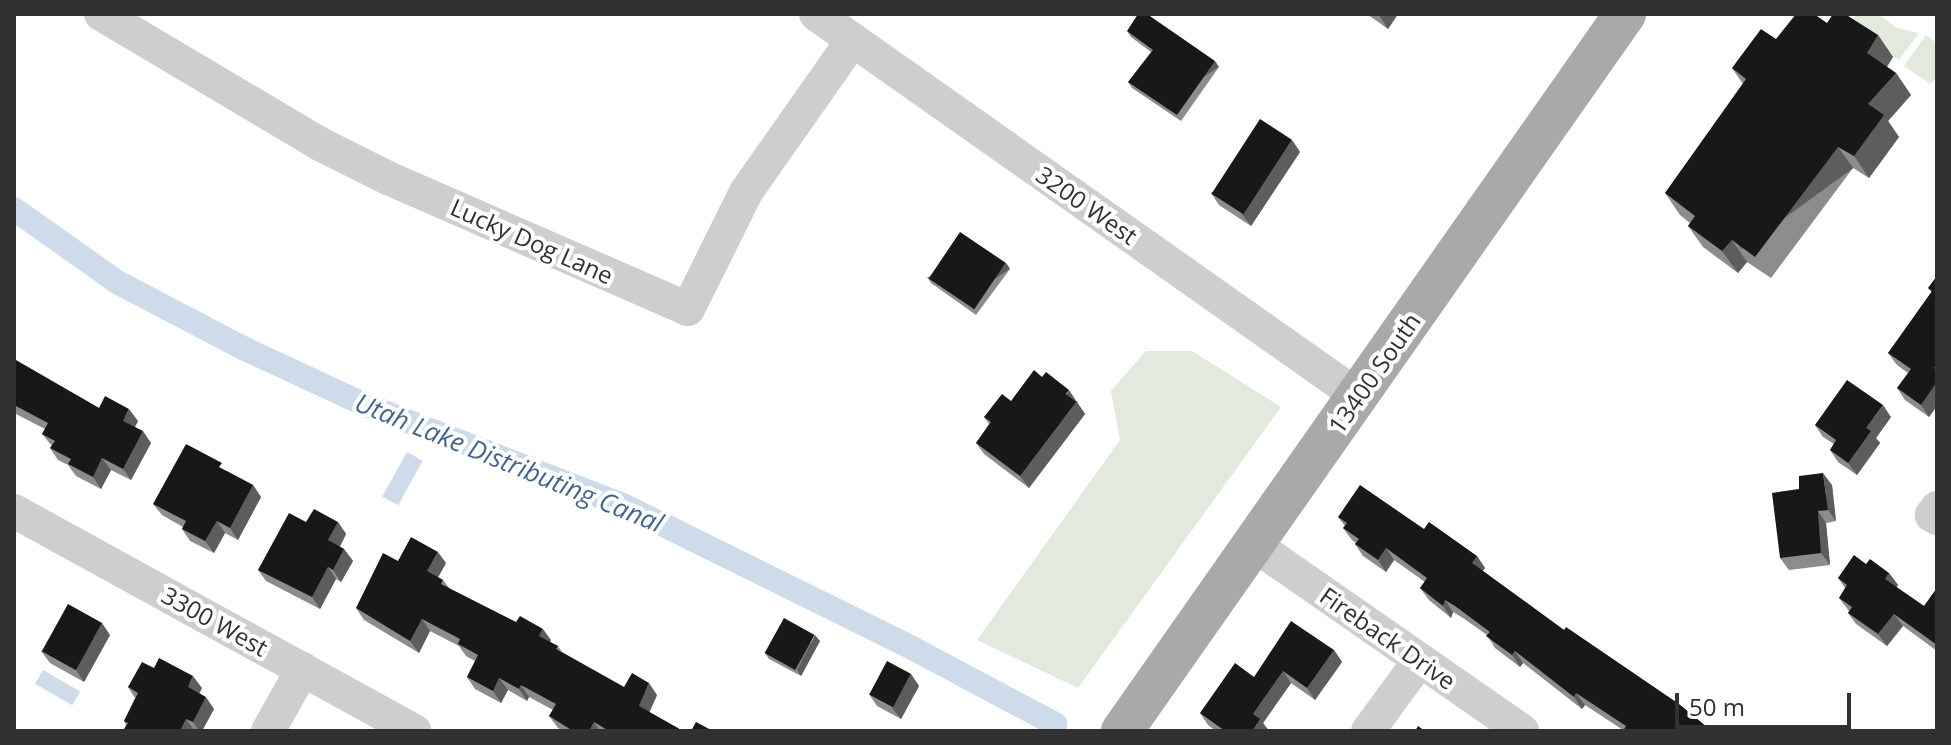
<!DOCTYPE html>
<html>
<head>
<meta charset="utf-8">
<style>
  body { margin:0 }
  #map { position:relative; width:1951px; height:745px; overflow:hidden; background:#fff; font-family:"Open Sans",sans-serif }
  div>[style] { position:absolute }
  .green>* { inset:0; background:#e2e9dd }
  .water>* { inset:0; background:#cedbea; transform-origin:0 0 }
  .canal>* { height:24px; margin:-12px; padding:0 12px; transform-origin:12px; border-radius:12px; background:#cedbea }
  .minor>* { height:34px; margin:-17px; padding:0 17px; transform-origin:17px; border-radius:17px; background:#cecece }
  .major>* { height:42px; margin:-21px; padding:0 21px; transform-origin:21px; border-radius:21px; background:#a9a9a9 }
  .wall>* { inset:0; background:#8c8c8c }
  .shaded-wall>* { inset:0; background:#5d5d5d; transform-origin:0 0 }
  .building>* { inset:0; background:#181818; transform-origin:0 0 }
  span { translate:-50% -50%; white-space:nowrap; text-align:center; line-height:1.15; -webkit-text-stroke:8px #fff; paint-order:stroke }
  .street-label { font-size:24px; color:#313131 }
  .water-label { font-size:26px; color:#44658d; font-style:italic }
  .frame { position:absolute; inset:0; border:16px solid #313131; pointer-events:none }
  .scale { position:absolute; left:1675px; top:693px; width:176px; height:36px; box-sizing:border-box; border:4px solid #313131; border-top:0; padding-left:10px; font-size:24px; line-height:28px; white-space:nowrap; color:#313131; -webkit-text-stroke:6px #fff; paint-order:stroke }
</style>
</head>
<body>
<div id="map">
  <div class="green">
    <i style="clip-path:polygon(1857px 14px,1878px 14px,1897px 28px,1919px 33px,1899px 60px,1848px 28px)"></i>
    <i style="clip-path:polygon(1926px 35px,1937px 43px,1937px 78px,1930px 84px,1904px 66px)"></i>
    <i style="clip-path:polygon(1146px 351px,1192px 351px,1281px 407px,1078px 688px,977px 640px,1120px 440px,1111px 391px)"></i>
  </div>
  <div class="water">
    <i style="left:407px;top:452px;width:18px;height:51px;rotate:29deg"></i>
    <i style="left:43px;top:670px;width:43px;height:16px;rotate:30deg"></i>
  </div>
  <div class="canal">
    <i style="left:14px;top:209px;width:126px;rotate:35.3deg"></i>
    <i style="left:117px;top:282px;width:142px;rotate:27.6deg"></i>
    <i style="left:243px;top:348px;width:136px;rotate:24.9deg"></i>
    <i style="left:366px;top:405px;width:276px;rotate:21.3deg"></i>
    <i style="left:623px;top:505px;width:325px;rotate:26.3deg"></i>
    <i style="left:914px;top:649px;width:160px;rotate:28deg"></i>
  </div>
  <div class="minor">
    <i style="left:101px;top:14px;width:255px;rotate:30.7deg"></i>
    <i style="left:320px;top:144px;width:76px;rotate:26.6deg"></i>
    <i style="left:388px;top:178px;width:327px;rotate:23.6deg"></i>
    <i style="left:688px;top:309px;width:131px;rotate:-63.6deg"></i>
    <i style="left:746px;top:192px;width:186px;rotate:-54.9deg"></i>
    <i style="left:816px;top:14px;width:663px;rotate:35.18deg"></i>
    <i style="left:1937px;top:508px;width:9px;rotate:126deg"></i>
    <i style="left:1932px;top:515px;width:6px;rotate:31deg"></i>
    <i style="left:14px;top:511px;width:457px;rotate:28.8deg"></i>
    <i style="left:1253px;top:544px;width:328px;rotate:34.8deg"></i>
    <i style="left:268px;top:731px;width:71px;rotate:-60.6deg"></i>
    <i style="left:1368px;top:731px;width:88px;rotate:-53.8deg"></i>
  </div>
  <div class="major">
    <i style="left:1122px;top:731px;width:876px;rotate:-54.95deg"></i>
  </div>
  <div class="wall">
    <i style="clip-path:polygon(1367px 14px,1398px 14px,1388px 29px)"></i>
    <i style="clip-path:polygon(1827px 23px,1878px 35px,1893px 57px,1887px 67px,1896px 73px,1911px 95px,1888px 121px,1899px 137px,1869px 178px,1853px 168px,1771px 278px,1747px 262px,1738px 273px,1703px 247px,1688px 226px,1690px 223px,1680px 215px,1665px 193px,1743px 84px,1732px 68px,1776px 39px)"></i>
    <i style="clip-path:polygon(1127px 31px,1219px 67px,1181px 121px,1132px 88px,1128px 82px,1151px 52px,1131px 37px)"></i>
    <i style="clip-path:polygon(1292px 140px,1300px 152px,1251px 226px,1219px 205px,1211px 193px)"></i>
    <i style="clip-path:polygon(1006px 263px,1010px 269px,976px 315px,931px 283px,927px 277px)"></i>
    <i style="clip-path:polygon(1937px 276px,1937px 406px,1929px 417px,1905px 400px,1897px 388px,1908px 373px,1897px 365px,1888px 353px,1932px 293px,1928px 288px)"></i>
    <i style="clip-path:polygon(14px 359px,99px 408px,138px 421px,135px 427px,151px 443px,131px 480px,111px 470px,101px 489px,76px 476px,68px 465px,58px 460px,50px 448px,52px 446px,42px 434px,45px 429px,14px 413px)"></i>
    <i style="clip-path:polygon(1011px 401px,1078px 401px,1077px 403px,1085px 414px,1029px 488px,984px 454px,976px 443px,989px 424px,984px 417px)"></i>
    <i style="clip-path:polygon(1891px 417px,1876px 438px,1880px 443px,1857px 475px,1838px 462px,1830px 450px,1834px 444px,1823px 437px,1815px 425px)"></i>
    <i style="clip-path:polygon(227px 471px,253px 485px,261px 497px,238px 540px,225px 533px,214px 553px,190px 541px,182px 529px,183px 527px,162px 515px,153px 504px)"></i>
    <i style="clip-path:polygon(1832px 485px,1836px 521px,1826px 523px,1830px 565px,1789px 570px,1780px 558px)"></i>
    <i style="clip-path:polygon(1338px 517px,1424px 529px,1477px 556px,1485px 568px,1483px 571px,1564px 630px,1679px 704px,1623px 730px,1585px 705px,1582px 709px,1523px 663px,1520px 667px,1495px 648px,1487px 635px,1463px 618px,1453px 612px,1451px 618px,1429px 600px,1420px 588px,1425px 582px,1394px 560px,1386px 572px,1363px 556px,1355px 544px,1356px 543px,1352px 540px,1343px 528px,1345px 526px)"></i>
    <i style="clip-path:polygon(306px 522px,338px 522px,346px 534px,340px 547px,344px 549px,353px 561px,341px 582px,336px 579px,320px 609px,266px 581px,258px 570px)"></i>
    <i style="clip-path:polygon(398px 561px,446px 563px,438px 577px,443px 580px,450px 589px,551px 640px,550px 642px,558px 646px,562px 652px,624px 687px,657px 695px,649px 712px,683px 731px,563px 731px,558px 728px,549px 716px,553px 710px,529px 697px,527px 701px,508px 690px,501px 703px,475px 689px,467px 677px,475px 661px,466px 656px,459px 646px,430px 631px,419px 653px,364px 620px,356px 608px)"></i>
    <i style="clip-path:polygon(1866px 564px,1889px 573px,1898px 585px,1896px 587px,1924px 606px,1937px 588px,1937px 651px,1903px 626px,1887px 646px,1856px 624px,1848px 613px,1849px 611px,1839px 598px,1845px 588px,1838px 578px)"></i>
    <i style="clip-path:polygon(110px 635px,84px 682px,50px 663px,41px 651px)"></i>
    <i style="clip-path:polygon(820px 641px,801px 676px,769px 659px,765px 653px)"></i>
    <i style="clip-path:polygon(1334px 650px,1342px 662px,1315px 700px,1291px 683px,1263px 723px,1269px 731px,1216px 731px,1208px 725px,1200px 713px,1254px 677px)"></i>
    <i style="clip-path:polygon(154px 668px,202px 688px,199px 694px,214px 709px,202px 731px,123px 731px,126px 725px,124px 721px,135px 698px,128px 687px)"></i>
    <i style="clip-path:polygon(911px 674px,919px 686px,901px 719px,877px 706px,869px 694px)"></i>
  </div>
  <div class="shaded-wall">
    <i style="clip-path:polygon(1381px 14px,1398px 14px,1388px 29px,1380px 17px)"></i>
    <i style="clip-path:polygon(1878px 35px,1893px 57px,1882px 74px,1867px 53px)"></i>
    <i style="left:1215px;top:61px;width:7px;height:66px;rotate:56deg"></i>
    <i style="clip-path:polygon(1896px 73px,1911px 95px,1888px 121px,1899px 137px,1869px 178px,1854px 156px,1868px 104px)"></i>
    <i style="clip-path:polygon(1292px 140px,1300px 152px,1251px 226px,1242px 214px)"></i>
    <i style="left:1838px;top:147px;width:26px;height:138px;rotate:54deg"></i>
    <i style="clip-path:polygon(1732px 240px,1747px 262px,1738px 273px,1722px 251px)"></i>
    <i style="left:1006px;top:263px;width:7px;height:57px;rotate:56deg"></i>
    <i style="clip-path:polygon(1937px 382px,1937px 406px,1929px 417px,1921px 405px)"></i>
    <i style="clip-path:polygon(1069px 390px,1085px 414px,1029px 488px,1020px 476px)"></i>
    <i style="clip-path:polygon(1883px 405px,1891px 417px,1876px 438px,1880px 443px,1857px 475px,1848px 463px,1866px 428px)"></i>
    <i style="clip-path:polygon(129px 409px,138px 421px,132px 432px,123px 421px)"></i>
    <i style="clip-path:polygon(143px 431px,151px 443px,131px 480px,123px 469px)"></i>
    <i style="clip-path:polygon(102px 458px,111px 470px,101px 489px,93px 477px)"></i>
    <i style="clip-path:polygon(1823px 473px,1832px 485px,1836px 521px,1828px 510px)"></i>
    <i style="clip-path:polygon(253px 485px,261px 497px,238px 540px,230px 528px)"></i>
    <i style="clip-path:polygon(1818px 511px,1826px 523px,1830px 565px,1821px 553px)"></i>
    <i style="clip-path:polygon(217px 521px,225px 533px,214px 553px,205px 541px)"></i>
    <i style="clip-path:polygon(338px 522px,346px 534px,337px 552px,328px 540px)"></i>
    <i style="clip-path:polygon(1386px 548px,1394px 560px,1386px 572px,1378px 560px)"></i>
    <i style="clip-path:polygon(344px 549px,353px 561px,341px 582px,333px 570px)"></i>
    <i style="clip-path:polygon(438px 552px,446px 563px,435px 583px,427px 571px)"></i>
    <i style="clip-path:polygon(1477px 556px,1485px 568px,1480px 574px,1472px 563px)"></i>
    <i style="clip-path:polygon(328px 567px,336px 579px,320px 609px,312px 597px)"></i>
    <i style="clip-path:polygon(1889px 573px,1898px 585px,1894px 591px,1885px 579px)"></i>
    <i style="clip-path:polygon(1445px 600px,1453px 612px,1451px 618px,1443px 606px)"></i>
    <i style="clip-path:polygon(1894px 614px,1903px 626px,1887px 646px,1878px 634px)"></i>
    <i style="clip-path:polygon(422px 619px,430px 631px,419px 653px,410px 641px)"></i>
    <i style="clip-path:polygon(102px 623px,110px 635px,84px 682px,76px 670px)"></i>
    <i style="clip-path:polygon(543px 629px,551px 640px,547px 647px,539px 636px)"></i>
    <i style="clip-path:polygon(815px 635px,820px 641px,801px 676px,797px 670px)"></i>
    <i style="clip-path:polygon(1334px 650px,1342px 662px,1315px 700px,1307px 688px)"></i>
    <i style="clip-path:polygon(1515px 651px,1523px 663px,1520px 667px,1512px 655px)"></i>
    <i style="clip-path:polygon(1283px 671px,1291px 683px,1263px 723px,1269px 731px,1252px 731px,1253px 714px)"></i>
    <i style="clip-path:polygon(911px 674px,919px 686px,901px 719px,892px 708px)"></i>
    <i style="clip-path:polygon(193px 676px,202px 688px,196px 699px,188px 687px)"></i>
    <i style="clip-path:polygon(499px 678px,508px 690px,501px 703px,493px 691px)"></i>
    <i style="clip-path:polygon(649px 683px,657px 695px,647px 718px,639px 706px)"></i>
    <i style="clip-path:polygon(521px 685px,529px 697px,527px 701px,519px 689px)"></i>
    <i style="clip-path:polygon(1576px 693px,1585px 705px,1582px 709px,1574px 697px)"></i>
    <i style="clip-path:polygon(206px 697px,214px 709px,202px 731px,199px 731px,193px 722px)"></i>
    <i style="clip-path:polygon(186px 719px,195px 731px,180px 731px)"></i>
    <i style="clip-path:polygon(594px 722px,600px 731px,589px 731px)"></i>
  </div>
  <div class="building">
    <i style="clip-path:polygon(1138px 14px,1147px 14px,1215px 61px,1177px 115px,1128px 82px,1153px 50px,1127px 31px)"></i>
    <i style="clip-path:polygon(1796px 14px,1814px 14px,1827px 23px,1833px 14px,1845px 14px,1878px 35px,1867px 53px,1896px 73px,1868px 104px,1884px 115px,1854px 156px,1838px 147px,1755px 257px,1732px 240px,1722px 251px,1688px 226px,1695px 216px,1665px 193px,1746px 79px,1732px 68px,1761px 29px,1776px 39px)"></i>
    <i style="left:1260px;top:119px;width:38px;height:89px;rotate:33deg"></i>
    <i style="left:960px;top:232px;width:55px;height:56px;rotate:34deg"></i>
    <i style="clip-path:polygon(1937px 276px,1937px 364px,1934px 368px,1937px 370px,1937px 382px,1921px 405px,1897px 388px,1911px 369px,1888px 353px,1932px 291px,1928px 288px)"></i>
    <i style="clip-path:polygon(14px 359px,99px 408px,105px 396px,129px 409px,123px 421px,143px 431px,123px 469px,102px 458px,93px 477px,68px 464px,71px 459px,50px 448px,55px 441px,42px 434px,48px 423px,14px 405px)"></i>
    <i style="clip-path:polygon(1034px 370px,1042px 377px,1046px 372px,1069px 390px,1066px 394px,1076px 402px,1020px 476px,976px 443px,991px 422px,984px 417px,1002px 394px,1011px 401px)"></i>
    <i style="clip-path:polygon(1847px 380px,1883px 405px,1866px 428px,1871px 431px,1848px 463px,1830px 450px,1836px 440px,1815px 425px)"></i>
    <i style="clip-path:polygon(186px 444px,222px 463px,219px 467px,253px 485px,230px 528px,217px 521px,205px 541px,182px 529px,186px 521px,153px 504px)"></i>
    <i style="clip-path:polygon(1823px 473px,1828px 510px,1818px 511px,1821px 553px,1780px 558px,1772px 493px,1799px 489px,1799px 476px)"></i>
    <i style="clip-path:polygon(1360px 485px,1424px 529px,1429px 522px,1477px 556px,1472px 563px,1564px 630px,1566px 627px,1679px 704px,1712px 731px,1623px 731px,1626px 726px,1576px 693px,1574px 697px,1515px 651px,1512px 655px,1486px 636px,1490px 632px,1455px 606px,1445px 600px,1443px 606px,1420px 588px,1427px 578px,1386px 548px,1378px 560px,1355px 544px,1359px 539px,1343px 528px,1347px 523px,1338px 517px)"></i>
    <i style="clip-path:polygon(314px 509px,338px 522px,328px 540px,344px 549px,333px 570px,328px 567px,312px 597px,258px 570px,289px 513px,306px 522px)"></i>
    <i style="clip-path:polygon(411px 537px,438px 552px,427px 571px,443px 580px,441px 584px,516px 622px,520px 616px,543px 629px,539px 636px,558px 646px,556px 649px,624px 687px,632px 673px,649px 683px,639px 706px,683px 731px,609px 731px,594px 722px,589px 731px,573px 731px,549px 716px,556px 704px,521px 685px,519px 689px,499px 678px,493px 691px,467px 677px,478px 655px,458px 644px,460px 639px,422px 619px,410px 641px,356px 608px,383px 553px,398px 561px)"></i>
    <i style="clip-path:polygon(1854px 555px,1866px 564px,1870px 559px,1889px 573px,1885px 579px,1924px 606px,1937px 588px,1937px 645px,1894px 614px,1878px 634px,1848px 613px,1852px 607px,1839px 598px,1847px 585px,1838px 578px)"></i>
    <i style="left:68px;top:604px;width:39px;height:54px;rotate:29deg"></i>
    <i style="left:784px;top:618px;width:35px;height:40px;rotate:29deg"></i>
    <i style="clip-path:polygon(1291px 621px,1334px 650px,1307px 688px,1283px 671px,1253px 714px,1260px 719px,1252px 731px,1225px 731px,1200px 713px,1235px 663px,1254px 677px)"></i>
    <i style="clip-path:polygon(159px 658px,193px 676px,188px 687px,206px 697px,193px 722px,186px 719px,180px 731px,123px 731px,128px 723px,124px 721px,138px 693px,128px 687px,142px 662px,154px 668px)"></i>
    <i style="left:887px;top:661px;width:27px;height:38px;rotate:28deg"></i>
    <i style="clip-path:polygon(696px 722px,713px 731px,691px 731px)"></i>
    <i style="clip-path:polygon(1418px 726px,1425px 731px,1415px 731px)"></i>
  </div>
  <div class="street-label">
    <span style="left:1087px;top:205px;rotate:35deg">3200 West</span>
    <span style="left:532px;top:241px;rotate:24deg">Lucky Dog Lane</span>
    <span style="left:1374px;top:373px;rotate:-55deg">13400 South</span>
    <span style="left:215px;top:621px;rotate:29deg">3300 West</span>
    <span style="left:1388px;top:638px;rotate:35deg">Fireback Drive</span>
  </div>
  <div class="water-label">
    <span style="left:509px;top:463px;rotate:22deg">Utah Lake Distributing Canal</span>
  </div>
  <div class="frame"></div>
  <div class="scale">50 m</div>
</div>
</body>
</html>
